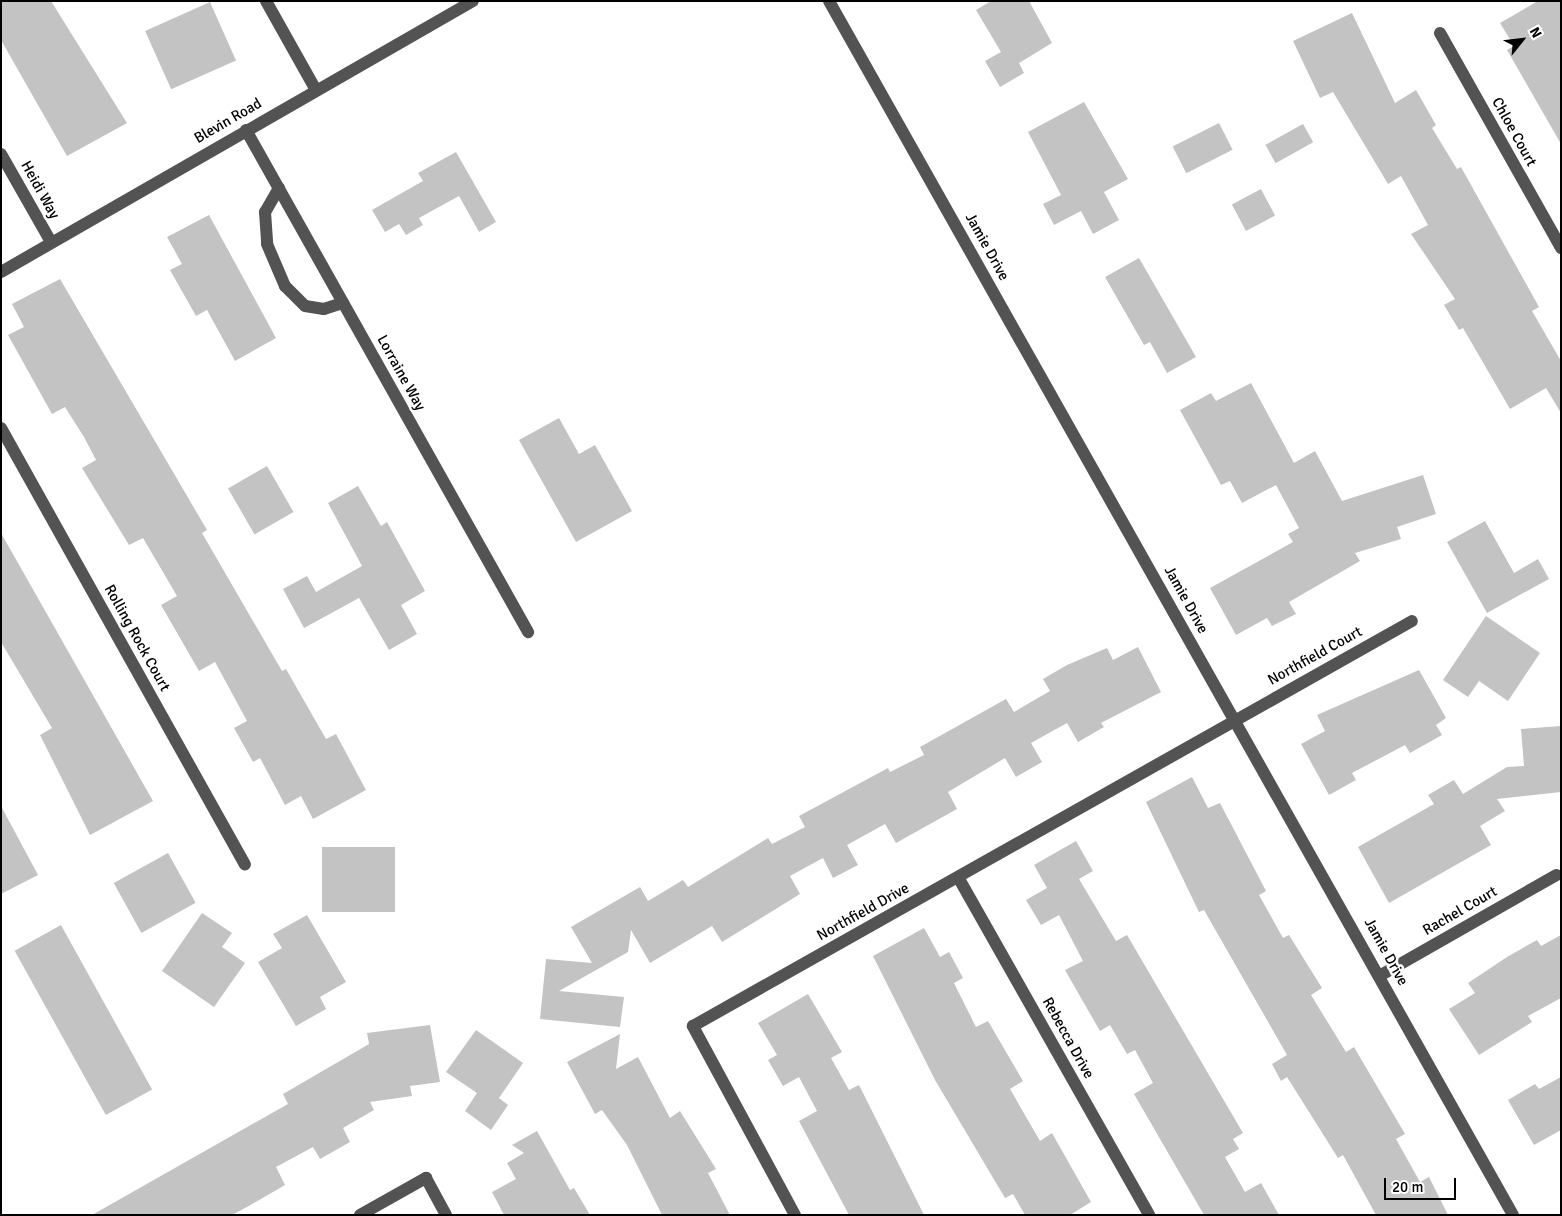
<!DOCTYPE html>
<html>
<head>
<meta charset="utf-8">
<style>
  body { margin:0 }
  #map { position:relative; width:1562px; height:1216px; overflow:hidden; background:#fff; font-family:Signika,sans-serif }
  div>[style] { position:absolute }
  .building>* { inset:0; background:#c3c3c3; transform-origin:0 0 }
  .minor>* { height:12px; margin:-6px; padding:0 6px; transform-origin:6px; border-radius:6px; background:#535353 }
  span { translate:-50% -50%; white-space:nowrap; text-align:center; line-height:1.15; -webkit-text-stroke:5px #fff; paint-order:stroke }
  .street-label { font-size:15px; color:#000 }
  .frame { position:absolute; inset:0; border:2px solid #000; pointer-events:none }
  .north { position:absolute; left:1497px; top:15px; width:50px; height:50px; -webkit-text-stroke:4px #fff; paint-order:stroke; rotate:61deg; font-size:14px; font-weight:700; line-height:20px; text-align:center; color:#000 }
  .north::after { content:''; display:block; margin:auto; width:18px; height:22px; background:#000; clip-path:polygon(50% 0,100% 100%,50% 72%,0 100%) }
  .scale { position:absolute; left:1384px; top:1178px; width:72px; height:22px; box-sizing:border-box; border:2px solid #000; border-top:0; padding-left:6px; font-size:15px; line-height:18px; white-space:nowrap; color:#000; -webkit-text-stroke:4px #fff; paint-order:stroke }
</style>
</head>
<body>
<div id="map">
  <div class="building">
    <i style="clip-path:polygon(1px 1px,51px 1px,127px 123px,67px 156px,1px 40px)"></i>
    <i style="clip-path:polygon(991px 1px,1029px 1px,1052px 43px,1019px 63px,1024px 73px,1000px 87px,985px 61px,1001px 52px,976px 10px)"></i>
    <i style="clip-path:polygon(1538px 1px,1561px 1px,1561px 144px,1507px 50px,1514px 46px,1500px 23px)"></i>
    <i style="left:210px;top:2px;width:64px;height:71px;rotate:66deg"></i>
    <i style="clip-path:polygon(1352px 13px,1395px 103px,1416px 90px,1436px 125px,1432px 128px,1457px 169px,1461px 167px,1539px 307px,1532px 311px,1561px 361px,1561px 413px,1546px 388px,1510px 409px,1463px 328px,1459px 330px,1444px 305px,1455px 299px,1411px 234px,1428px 225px,1401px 176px,1388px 184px,1333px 92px,1320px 98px,1293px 41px)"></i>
    <i style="clip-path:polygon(1084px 102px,1128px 179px,1104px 192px,1119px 220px,1093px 234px,1081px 211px,1054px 225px,1043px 204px,1061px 195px,1028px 132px)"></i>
    <i style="left:1219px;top:123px;width:30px;height:52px;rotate:63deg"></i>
    <i style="left:1303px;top:124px;width:21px;height:43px;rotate:61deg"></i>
    <i style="clip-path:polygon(456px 152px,496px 222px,479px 232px,459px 196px,419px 218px,423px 225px,406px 235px,399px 224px,385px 232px,372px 210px,423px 181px,418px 173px)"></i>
    <i style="left:1261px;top:189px;width:30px;height:33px;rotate:62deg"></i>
    <i style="clip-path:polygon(209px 215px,276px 338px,235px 361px,207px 310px,196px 316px,170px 270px,182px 264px,167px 237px)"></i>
    <i style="clip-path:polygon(1139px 258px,1196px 357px,1167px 373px,1150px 342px,1144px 345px,1105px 277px)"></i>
    <i style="clip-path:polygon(60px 279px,207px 530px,202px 533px,282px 671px,286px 669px,326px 739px,336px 734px,366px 790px,313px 819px,301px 796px,285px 805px,260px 758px,253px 762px,234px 728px,247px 721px,215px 662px,199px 671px,161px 605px,177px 596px,143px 538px,129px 545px,82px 468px,96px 460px,84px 437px,65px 407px,52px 414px,8px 335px,24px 327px,12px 304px)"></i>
    <i style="clip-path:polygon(1251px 383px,1294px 463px,1315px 451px,1342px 501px,1423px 475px,1436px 514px,1397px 527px,1401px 539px,1355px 553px,1360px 561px,1289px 602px,1296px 614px,1272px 626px,1267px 618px,1236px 635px,1210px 588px,1293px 542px,1288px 534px,1299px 528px,1276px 485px,1242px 503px,1230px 481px,1221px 485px,1180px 410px,1211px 393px,1216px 401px)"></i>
    <i style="clip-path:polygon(559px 418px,579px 454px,595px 445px,632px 511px,576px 542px,519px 440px)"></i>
    <i style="left:267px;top:466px;width:53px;height:45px;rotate:60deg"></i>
    <i style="clip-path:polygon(358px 486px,381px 526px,387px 522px,425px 591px,401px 605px,417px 634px,389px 650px,359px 598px,304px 628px,283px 589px,307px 576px,316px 592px,362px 566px,328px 503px)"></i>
    <i style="clip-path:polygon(1485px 521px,1514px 573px,1538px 559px,1549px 579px,1487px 613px,1447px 542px)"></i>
    <i style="clip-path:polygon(1px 533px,153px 801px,90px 835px,40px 735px,52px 728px,1px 642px)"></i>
    <i style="clip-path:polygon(1486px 616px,1540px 653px,1508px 701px,1479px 681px,1468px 697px,1443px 680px)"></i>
    <i style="clip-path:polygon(1138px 647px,1161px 692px,1101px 723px,1104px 727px,1078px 742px,1067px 723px,1031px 743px,1042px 762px,1016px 777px,1005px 758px,948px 792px,957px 809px,896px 843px,885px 824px,847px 845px,858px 865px,833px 878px,823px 858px,790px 876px,800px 894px,722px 942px,712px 926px,650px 963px,631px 930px,628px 952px,559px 991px,624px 997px,620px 1027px,540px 1019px,546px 959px,592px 963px,571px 927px,640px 887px,648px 901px,683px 880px,688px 887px,768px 838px,772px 844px,805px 827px,799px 816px,888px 768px,890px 772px,924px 755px,920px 747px,1006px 699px,1014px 712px,1050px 691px,1043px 679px,1067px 665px,1107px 648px,1113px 660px)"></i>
    <i style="clip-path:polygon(1419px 670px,1446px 718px,1436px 725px,1442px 735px,1410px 753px,1405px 745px,1352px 773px,1356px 780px,1329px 795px,1301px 744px,1325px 731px,1317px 715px)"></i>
    <i style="clip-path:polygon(1561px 726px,1561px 792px,1497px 799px,1505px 811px,1480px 826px,1491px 845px,1389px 903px,1358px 847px,1434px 804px,1428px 795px,1454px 780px,1463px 794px,1507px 767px,1524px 766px,1521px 729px)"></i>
    <i style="clip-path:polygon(1192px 777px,1208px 808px,1220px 803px,1266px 891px,1259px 895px,1283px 938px,1289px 935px,1322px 988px,1311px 995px,1346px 1052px,1354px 1047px,1405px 1134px,1396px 1139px,1420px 1182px,1429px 1177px,1448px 1215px,1376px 1215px,1343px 1155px,1338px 1158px,1287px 1077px,1281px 1081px,1272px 1064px,1287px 1055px,1204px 910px,1199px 912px,1146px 802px)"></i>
    <i style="clip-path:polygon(1px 806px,38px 875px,1px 894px)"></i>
    <i style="clip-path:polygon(1076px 841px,1093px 871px,1079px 879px,1116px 941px,1127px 935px,1243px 1133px,1233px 1139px,1239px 1149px,1225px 1157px,1245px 1192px,1261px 1183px,1279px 1215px,1204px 1215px,1134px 1094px,1153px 1083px,1135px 1050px,1127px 1054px,1110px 1025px,1100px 1031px,1065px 970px,1083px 961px,1059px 915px,1041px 925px,1026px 900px,1047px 888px,1034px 865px)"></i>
    <i style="left:322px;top:847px;width:73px;height:65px"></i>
    <i style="left:168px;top:853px;width:57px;height:62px;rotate:61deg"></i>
    <i style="clip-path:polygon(202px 913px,232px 933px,222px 947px,245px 963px,214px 1007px,162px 971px)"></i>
    <i style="clip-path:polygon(307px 915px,346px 982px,320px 997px,326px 1009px,296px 1026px,258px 962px,282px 948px,273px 934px)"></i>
    <i style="left:61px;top:925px;width:188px;height:53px;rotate:61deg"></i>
    <i style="clip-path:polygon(924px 928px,940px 957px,949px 952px,963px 978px,954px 983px,976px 1027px,988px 1021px,1023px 1081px,1010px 1089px,1040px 1141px,1052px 1133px,1091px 1202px,1070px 1215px,1025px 1215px,1013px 1194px,1005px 1198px,935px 1080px,873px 956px)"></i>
    <i style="clip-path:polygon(1561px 935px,1561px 998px,1528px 1016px,1532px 1022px,1479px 1055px,1449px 1009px,1475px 993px,1468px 983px,1507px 957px,1537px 940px,1541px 946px)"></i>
    <i style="clip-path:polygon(808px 994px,842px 1052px,831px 1058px,849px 1090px,859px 1085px,924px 1215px,849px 1215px,799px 1121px,817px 1111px,799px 1077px,783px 1086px,768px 1060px,777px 1055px,758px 1023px)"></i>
    <i style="clip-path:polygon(430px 1025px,440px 1082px,410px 1086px,412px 1096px,370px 1102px,374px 1110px,343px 1128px,350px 1142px,320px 1159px,313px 1147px,276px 1167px,285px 1185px,247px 1207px,232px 1215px,92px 1215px,288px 1104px,283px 1094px,369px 1044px,367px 1033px)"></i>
    <i style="clip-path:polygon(476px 1030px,523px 1063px,499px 1098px,508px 1105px,491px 1130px,465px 1111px,477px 1093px,446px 1072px)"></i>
    <i style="clip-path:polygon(620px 1034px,616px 1069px,638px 1057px,670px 1118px,680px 1111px,716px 1169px,708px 1173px,730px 1215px,662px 1215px,627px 1145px,602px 1110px,595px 1114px,567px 1062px)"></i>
    <i style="clip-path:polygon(1561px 1077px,1561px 1130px,1534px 1145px,1508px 1100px,1535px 1084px,1539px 1089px)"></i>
    <i style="clip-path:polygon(537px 1131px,570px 1190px,574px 1188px,590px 1215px,504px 1215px,492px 1192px,516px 1179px,507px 1163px,524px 1153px,512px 1145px)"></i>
  </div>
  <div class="minor">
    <i style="left:266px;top:1px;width:102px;rotate:60.7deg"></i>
    <i style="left:829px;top:1px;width:1393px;rotate:60.6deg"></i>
    <i style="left:1440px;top:33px;width:247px;rotate:60.6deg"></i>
    <i style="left:246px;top:130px;width:576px;rotate:60.67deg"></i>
    <i style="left:1px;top:154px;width:101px;rotate:60.4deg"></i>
    <i style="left:279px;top:188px;width:28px;rotate:120deg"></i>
    <i style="left:265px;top:212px;width:32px;rotate:86deg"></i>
    <i style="left:267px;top:244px;width:46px;rotate:66.8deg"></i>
    <i style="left:285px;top:286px;width:28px;rotate:45deg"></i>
    <i style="left:305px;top:306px;width:19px;rotate:9deg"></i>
    <i style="left:324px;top:309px;width:20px;rotate:-18deg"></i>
    <i style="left:1px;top:272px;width:544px;rotate:-29.86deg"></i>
    <i style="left:1px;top:428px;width:500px;rotate:60.8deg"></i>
    <i style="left:958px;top:877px;width:388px;rotate:60.5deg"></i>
    <i style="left:1381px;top:975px;width:202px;rotate:-29.7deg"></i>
    <i style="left:360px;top:1215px;width:76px;rotate:-29.3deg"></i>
    <i style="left:426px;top:1178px;width:42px;rotate:61.6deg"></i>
    <i style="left:795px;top:1215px;width:215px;rotate:-118.4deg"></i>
    <i style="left:693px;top:1026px;width:825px;rotate:-29.39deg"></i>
  </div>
  <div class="street-label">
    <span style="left:228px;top:121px;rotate:-30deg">Blevin Road</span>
    <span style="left:1514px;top:132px;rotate:61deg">Chloe Court</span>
    <span style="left:40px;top:190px;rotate:61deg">Heidi Way</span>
    <span style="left:987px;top:247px;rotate:61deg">Jamie Drive</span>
    <span style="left:401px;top:373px;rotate:61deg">Lorraine Way</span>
    <span style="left:1186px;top:600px;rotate:61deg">Jamie Drive</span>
    <span style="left:137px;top:638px;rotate:61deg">Rolling Rock Court</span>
    <span style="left:1315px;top:656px;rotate:-29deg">Northfield Court</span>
    <span style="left:1460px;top:911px;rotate:-30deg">Rachel Court</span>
    <span style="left:863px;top:912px;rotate:-29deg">Northfield Drive</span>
    <span style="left:1386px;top:952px;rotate:61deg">Jamie Drive</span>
    <span style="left:1068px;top:1038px;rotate:61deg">Rebecca Drive</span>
  </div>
  <div class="frame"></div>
  <div class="north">N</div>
  <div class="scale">20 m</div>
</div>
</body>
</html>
